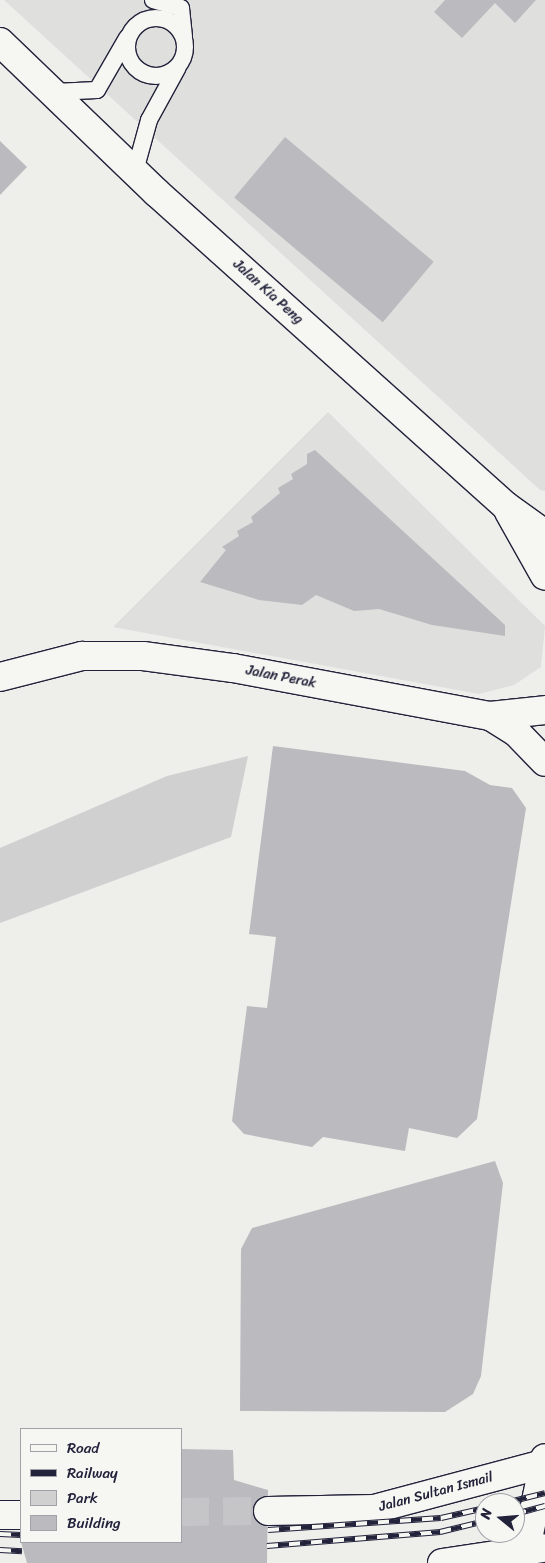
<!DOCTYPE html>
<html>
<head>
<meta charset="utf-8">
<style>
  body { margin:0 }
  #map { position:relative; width:545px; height:1563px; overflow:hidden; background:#eeeeeb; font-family:Sriracha,sans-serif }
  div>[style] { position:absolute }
  .built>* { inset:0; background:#dfdfde }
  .green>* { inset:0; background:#d0d0d1 }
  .building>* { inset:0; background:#bbbbbf; transform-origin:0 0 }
  .secondary-tunnel>* { height:28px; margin-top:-14px; transform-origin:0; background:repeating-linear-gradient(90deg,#c5c5c8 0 28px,transparent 0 42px) }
  .roads { filter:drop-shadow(1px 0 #22223b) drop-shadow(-1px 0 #22223b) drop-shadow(0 1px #22223b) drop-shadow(0 -1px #22223b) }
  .service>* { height:16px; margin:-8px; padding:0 8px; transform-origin:8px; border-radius:8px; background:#f6f6f2 }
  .service>.ring { margin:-8px; padding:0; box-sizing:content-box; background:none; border:16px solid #f6f6f2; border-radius:50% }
  .tertiary>* { height:28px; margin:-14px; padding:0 14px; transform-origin:14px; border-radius:14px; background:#f6f6f2 }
  .secondary>* { height:28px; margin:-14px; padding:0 14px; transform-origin:14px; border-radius:14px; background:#f6f6f2 }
  .rail>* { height:5.5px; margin-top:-2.75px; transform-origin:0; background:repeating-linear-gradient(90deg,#f6f6f2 0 11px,#22223b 0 22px); box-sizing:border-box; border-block:1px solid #22223b }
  span { translate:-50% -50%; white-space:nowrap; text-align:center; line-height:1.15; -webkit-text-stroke:4px #f6f6f2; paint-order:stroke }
  .street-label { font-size:14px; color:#22223b }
  .legend { position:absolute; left:20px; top:1428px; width:162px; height:115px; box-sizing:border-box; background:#f6f6f2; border:1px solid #a1a1a9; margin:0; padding:6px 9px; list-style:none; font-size:15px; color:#22223b }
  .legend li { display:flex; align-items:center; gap:10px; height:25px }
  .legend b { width:25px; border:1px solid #a1a1a9 }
  .north { position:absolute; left:475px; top:1493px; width:50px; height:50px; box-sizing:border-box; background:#f6f6f2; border:1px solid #a1a1a9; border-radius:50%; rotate:287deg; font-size:14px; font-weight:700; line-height:20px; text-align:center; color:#22223b }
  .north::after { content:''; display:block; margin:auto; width:18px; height:22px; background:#22223b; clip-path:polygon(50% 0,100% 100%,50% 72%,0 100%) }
</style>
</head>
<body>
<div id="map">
  <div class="built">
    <i style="clip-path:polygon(4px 0,545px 0,545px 491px,540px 490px)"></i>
    <i style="clip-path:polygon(328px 412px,545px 626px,541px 667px,514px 685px,479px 694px,113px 627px)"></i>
  </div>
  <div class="green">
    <i style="clip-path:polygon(248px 756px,231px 837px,0 923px,0 848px,167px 776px)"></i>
  </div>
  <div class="building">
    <i style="clip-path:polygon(445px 0,536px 0,515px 23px,495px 3px,462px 38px,434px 12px)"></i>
    <i style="left:285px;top:137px;width:194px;height:79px;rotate:40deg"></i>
    <i style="clip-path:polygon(0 141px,27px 167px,0 195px)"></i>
    <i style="clip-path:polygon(315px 450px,505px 625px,505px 636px,432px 625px,379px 609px,354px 611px,316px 595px,302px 605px,259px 600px,200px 582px,226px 550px,222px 547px,239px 536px,237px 531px,253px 522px,251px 517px,280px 493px,278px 488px,293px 479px,291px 474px,307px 464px,307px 454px)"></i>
    <i style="clip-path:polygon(273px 746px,465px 771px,490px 785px,512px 788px,526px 808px,477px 1119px,457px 1138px,409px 1128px,405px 1151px,323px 1137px,312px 1147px,244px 1134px,232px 1121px,247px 1006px,267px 1008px,276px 937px,249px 934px)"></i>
    <i style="clip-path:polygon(495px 1161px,503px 1183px,481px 1376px,473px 1394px,445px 1412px,240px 1411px,241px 1249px,252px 1228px)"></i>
    <i style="clip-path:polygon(181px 1449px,233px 1450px,234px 1480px,268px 1490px,267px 1563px,27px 1563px,21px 1542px,181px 1542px)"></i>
  </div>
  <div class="secondary-tunnel">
    <i style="left:181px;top:1512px;width:87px;rotate:-0.7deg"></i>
  </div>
  <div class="roads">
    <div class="service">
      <i style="left:153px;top:0;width:29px;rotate:16deg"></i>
      <i style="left:181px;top:8px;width:29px;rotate:84deg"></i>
      <i class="ring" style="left:127px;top:18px;width:42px;height:42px"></i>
      <i style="left:54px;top:92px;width:43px;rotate:-2.7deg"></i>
      <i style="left:97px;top:90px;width:60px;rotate:-60deg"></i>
      <i style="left:135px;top:171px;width:53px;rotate:-74.6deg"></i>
      <i style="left:149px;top:120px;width:60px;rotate:-61.3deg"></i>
    </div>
    <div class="tertiary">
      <i style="left:0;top:42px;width:218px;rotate:43.9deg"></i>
      <i style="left:157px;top:193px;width:469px;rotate:41.9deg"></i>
      <i style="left:506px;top:506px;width:48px;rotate:35.7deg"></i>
      <i style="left:509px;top:512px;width:73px;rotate:60.6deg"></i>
      <i style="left:0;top:677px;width:85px;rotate:-14.4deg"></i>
      <i style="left:82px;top:656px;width:61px"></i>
      <i style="left:143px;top:656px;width:91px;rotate:7.6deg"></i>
      <i style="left:233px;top:668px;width:261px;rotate:10.6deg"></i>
      <i style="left:490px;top:716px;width:32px;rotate:32deg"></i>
      <i style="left:517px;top:733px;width:40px;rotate:46deg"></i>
      <i style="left:490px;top:716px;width:55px;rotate:-6.2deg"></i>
    </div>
    <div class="secondary">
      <i style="left:268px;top:1511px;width:106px;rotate:-1.1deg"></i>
      <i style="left:374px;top:1509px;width:175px;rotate:-14.9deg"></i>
      <i style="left:0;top:1515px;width:21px"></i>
      <i style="left:442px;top:1563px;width:101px;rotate:-8.5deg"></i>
      <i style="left:523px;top:1563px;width:107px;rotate:-78.2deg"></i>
    </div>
  </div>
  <div class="rail">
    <i style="left:505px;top:1503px;width:41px;rotate:-14deg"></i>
    <i style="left:515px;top:1514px;width:31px;rotate:-15deg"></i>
    <i style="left:268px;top:1530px;width:173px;rotate:-4deg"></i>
    <i style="left:441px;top:1518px;width:45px;rotate:-12.8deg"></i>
    <i style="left:0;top:1534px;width:21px;rotate:3deg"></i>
    <i style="left:267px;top:1546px;width:174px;rotate:-4.6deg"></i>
    <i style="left:440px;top:1532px;width:46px;rotate:-13.7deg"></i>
    <i style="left:0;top:1550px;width:22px;rotate:3deg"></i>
  </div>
  <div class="street-label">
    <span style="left:268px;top:292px;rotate:42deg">Jalan Kia Peng</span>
    <span style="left:281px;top:677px;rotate:11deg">Jalan Perak</span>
    <span style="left:436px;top:1492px;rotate:-15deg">Jalan Sultan Ismail</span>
  </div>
  <ul class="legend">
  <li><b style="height:6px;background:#f6f6f2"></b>Road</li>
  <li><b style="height:6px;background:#22223b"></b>Railway</li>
  <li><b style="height:14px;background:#d0d0d1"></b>Park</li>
  <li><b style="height:14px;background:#bbbbbf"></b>Building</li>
  </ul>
  <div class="north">N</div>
</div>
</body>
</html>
